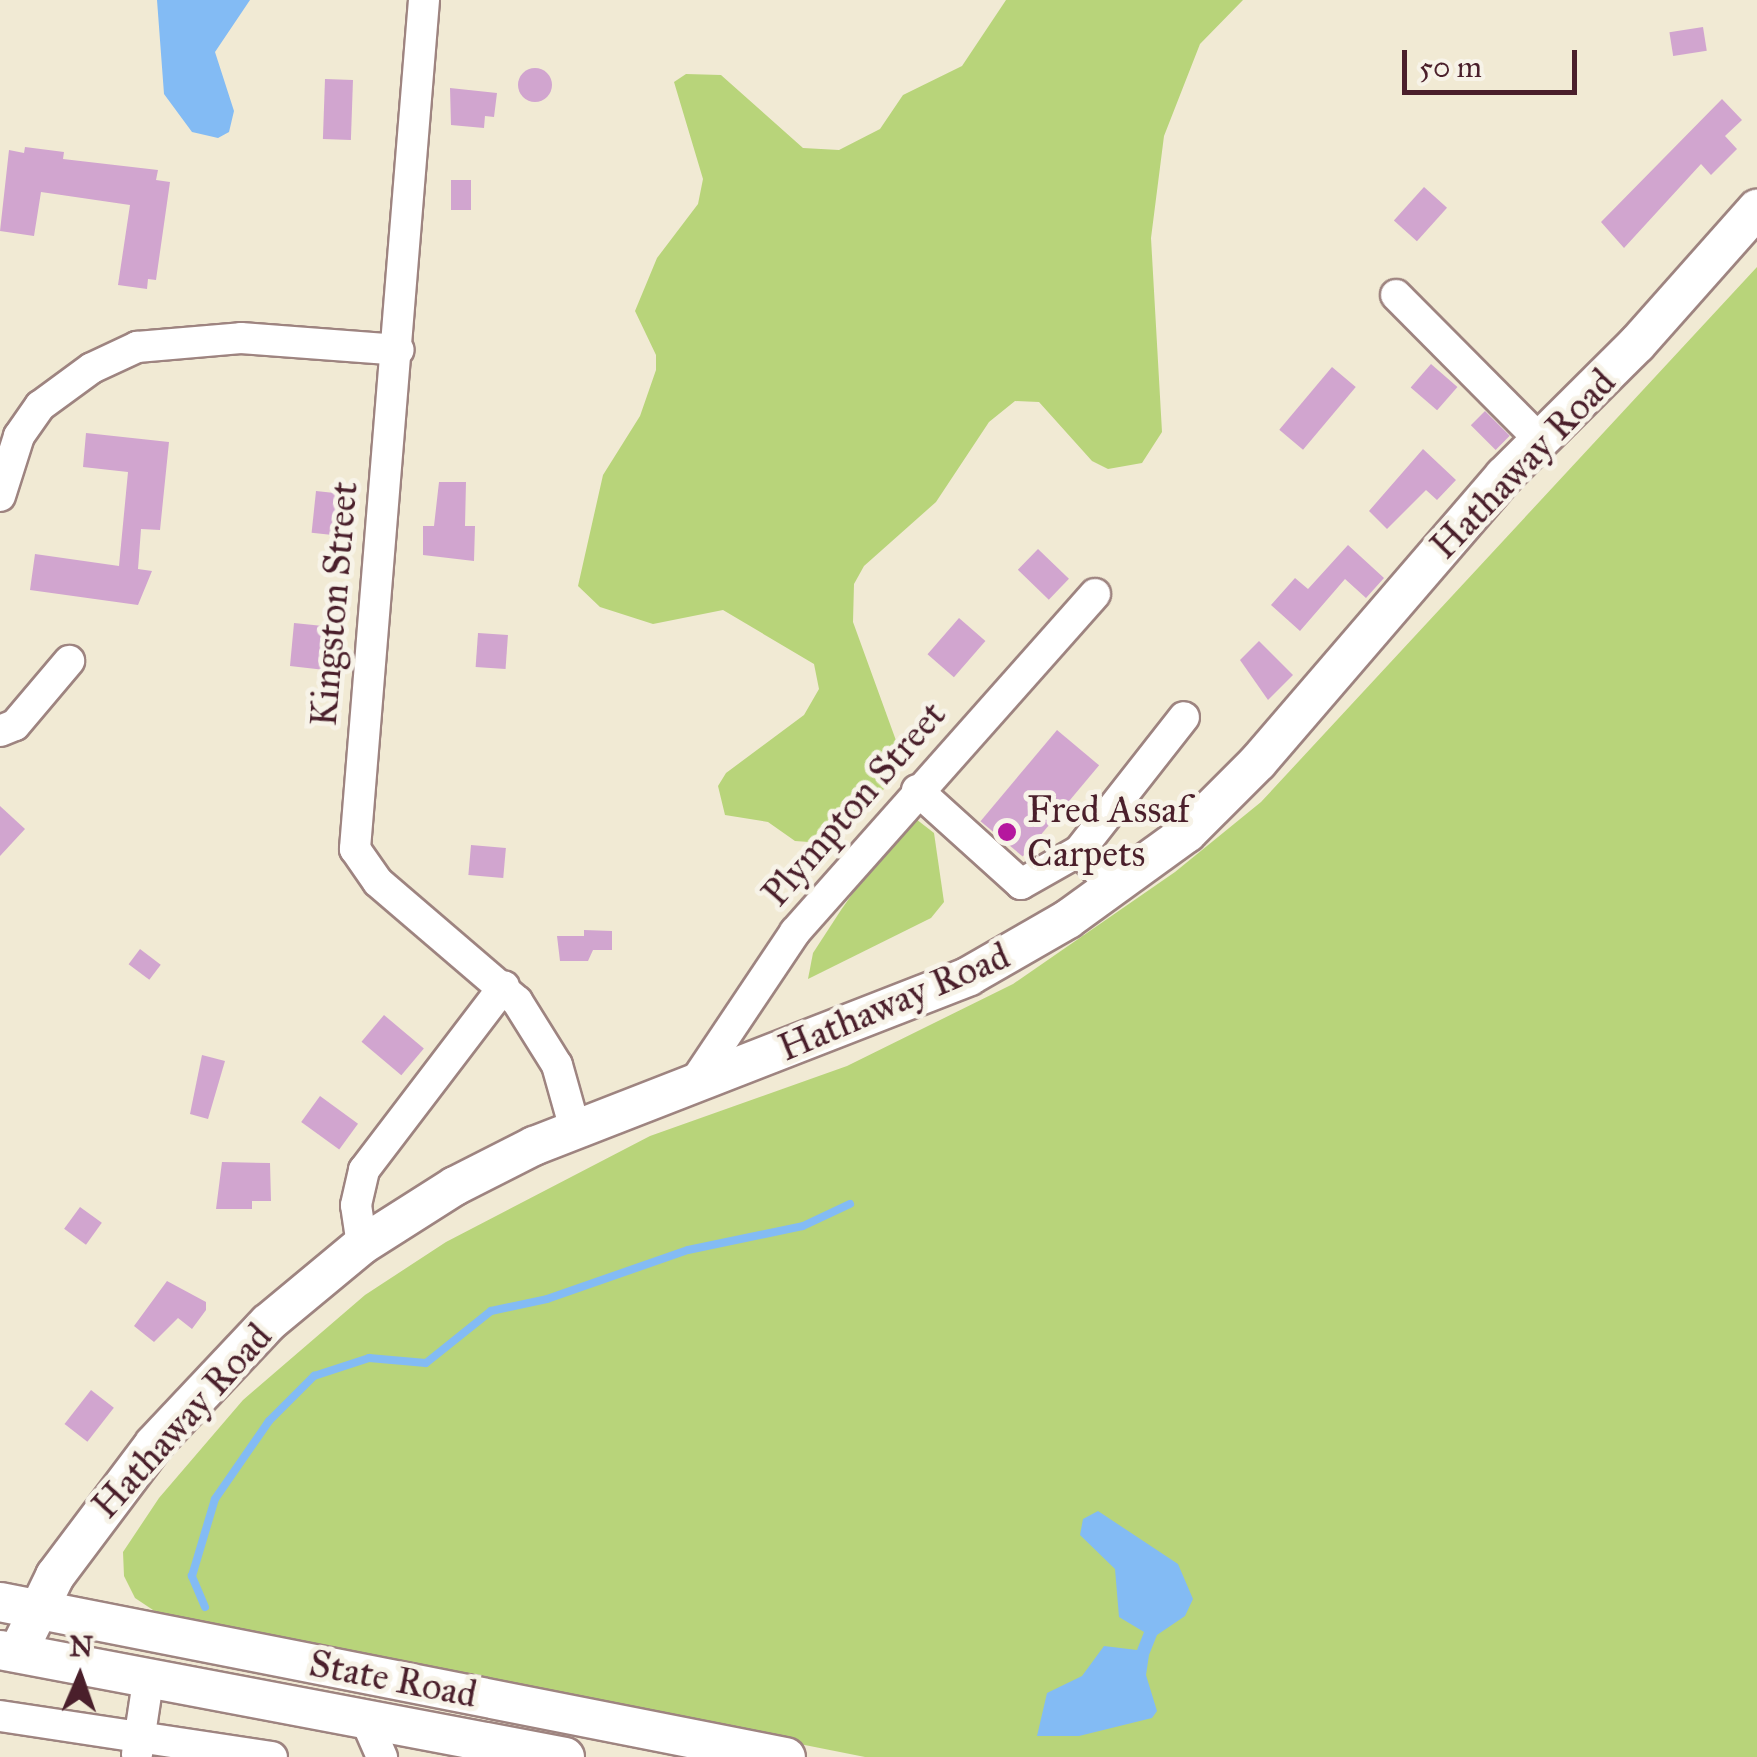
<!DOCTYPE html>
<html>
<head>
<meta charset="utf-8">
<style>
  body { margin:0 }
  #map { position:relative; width:1757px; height:1757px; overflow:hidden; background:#f1ead4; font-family:"IM FELL Great Primer",serif }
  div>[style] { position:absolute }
  .green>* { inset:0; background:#b8d47a }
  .water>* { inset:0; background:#83bbf4 }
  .stream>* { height:8px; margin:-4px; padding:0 4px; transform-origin:4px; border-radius:4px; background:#83bbf4 }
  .building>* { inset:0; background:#d1a5cf; transform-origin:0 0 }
  .round { border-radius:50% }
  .roads { filter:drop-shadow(2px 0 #9e8480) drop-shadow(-2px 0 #9e8480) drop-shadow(0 2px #9e8480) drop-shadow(0 -2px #9e8480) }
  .minor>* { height:30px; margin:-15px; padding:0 15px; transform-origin:15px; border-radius:15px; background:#fff }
  .major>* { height:38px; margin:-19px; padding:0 19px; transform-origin:19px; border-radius:19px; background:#fff }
  .dots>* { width:28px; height:28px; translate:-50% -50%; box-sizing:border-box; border:5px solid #f7f3e8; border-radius:50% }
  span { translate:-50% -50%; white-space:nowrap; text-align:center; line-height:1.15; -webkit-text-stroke:10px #f7f3e8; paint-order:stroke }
  .street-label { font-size:38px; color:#4a1f2b }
  .poi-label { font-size:38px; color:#4a1f2b }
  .left { translate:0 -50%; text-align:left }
  .north { position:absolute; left:30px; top:1627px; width:100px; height:100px; -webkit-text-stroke:8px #f7f3e8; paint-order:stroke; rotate:2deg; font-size:28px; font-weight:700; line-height:40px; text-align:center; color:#4a1f2b }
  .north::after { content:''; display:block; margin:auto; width:35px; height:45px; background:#4a1f2b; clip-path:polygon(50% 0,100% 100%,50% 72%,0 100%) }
  .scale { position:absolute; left:1402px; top:50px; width:175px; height:45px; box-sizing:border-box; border:5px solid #4a1f2b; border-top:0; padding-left:12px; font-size:30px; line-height:35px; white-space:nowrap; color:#4a1f2b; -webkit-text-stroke:8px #f7f3e8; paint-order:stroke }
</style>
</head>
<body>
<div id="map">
  <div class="green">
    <i style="clip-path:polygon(1006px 0,1243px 0,1200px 44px,1164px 136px,1151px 238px,1162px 432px,1142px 463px,1108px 469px,1092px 461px,1039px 402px,1015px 401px,989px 422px,936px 502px,864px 566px,854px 584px,853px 622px,898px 746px,897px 776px,861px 812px,809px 842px,795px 841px,768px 822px,725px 815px,718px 786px,726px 773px,804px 715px,819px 689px,814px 664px,723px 610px,653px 624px,600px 607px,578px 586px,603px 475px,640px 416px,656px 370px,656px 355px,635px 311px,657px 258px,698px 204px,703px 179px,674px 82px,686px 74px,721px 75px,803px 148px,839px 150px,880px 129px,903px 95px,962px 66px)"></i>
    <i style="clip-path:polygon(1757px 267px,1757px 1757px,865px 1757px,165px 1618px,135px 1598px,124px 1576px,123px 1552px,159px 1498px,243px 1400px,365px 1295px,446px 1242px,650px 1136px,847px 1066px,1013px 984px,1175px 872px,1261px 802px)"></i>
    <i style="clip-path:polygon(916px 819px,934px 833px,944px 902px,931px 918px,808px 979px,813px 953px,841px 910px,895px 833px)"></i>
  </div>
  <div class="water">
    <i style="clip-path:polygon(157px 0,250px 0,215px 52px,234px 111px,229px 132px,218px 138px,192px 132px,164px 94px)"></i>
    <i style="clip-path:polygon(1098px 1511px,1178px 1564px,1193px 1599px,1185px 1616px,1157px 1635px,1149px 1655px,1146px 1675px,1157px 1711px,1152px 1718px,1079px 1736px,1037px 1736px,1047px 1693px,1082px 1676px,1104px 1646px,1137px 1650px,1144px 1632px,1119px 1617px,1115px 1569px,1080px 1535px,1083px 1519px)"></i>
  </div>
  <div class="stream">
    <i style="left:205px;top:1607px;width:34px;rotate:-113deg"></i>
    <i style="left:192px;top:1576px;width:80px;rotate:-73.4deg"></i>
    <i style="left:215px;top:1499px;width:95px;rotate:-55.3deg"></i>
    <i style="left:269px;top:1421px;width:64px;rotate:-45deg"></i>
    <i style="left:314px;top:1376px;width:58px;rotate:-18.1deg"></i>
    <i style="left:369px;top:1358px;width:57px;rotate:5deg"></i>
    <i style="left:426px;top:1363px;width:83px;rotate:-38.7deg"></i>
    <i style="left:491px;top:1311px;width:57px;rotate:-12.1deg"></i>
    <i style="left:547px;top:1299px;width:149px;rotate:-19.2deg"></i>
    <i style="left:688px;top:1250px;width:117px;rotate:-11.8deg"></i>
    <i style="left:803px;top:1226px;width:52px;rotate:-25.1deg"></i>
  </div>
  <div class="building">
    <i style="left:1703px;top:27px;width:24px;height:34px;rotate:81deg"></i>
    <i class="round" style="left:518px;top:68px;width:34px;height:34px"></i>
    <i style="left:325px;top:79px;width:28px;height:60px;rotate:2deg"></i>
    <i style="clip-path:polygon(450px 88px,497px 93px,494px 117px,485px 116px,484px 128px,451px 125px)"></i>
    <i style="clip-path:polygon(1722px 99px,1742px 120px,1725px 136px,1737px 149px,1711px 175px,1701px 164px,1624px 248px,1601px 222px)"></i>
    <i style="clip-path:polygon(25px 147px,64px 152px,63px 159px,158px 170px,156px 180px,170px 182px,156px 280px,148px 279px,147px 289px,118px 285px,130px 205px,41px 192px,34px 236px,0 231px,9px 150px,24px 153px)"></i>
    <i style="left:451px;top:180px;width:20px;height:30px"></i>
    <i style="left:1424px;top:187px;width:31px;height:45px;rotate:42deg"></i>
    <i style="left:1431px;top:364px;width:35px;height:31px;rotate:41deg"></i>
    <i style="left:1332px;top:367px;width:31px;height:82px;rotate:40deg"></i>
    <i style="left:1485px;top:411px;width:35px;height:20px;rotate:45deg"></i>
    <i style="clip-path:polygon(86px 433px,169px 442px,160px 530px,141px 529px,138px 569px,152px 571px,138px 605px,30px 590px,35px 554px,119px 566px,128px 472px,83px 467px)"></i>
    <i style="clip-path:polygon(1423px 449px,1456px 480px,1437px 500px,1426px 490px,1387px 529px,1369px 511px)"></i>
    <i style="clip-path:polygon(439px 482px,466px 482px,465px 526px,475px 526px,474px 561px,423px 555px,423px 526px,434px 526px)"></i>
    <i style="left:316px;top:491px;width:28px;height:42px;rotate:6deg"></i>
    <i style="clip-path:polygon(1348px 545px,1384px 578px,1366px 598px,1345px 579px,1300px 631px,1271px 605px,1295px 578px,1308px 589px)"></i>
    <i style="left:1038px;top:549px;width:43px;height:29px;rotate:44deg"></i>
    <i style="left:959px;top:618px;width:35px;height:48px;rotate:41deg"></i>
    <i style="clip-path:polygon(294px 623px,323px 626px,325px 670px,290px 666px)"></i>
    <i style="left:478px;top:633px;width:30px;height:34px;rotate:4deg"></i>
    <i style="clip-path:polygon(1259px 641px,1293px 675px,1268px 700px,1240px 660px)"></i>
    <i style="left:1057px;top:730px;width:55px;height:119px;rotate:40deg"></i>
    <i style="clip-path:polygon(0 806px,25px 829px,0 856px)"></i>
    <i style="left:471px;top:845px;width:35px;height:30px;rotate:5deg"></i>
    <i style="clip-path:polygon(584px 930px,612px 931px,612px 950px,593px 950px,588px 961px,560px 961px,557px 936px,584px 936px)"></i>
    <i style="left:140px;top:949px;width:26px;height:19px;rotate:37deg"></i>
    <i style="left:384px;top:1015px;width:52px;height:35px;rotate:40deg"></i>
    <i style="clip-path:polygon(202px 1055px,225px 1061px,208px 1119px,190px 1114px)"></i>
    <i style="left:320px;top:1096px;width:47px;height:32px;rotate:36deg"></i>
    <i style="clip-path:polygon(222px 1162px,270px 1163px,271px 1201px,252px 1201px,252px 1209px,216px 1209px)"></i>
    <i style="left:80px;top:1207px;width:27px;height:27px;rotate:36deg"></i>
    <i style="clip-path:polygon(167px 1281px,206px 1302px,206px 1310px,192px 1329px,178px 1318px,154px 1342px,134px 1326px)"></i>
    <i style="left:91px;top:1390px;width:29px;height:43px;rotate:38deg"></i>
  </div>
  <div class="roads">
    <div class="minor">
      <i style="left:424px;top:0;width:852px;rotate:94.65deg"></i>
      <i style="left:355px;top:849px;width:40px;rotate:55.1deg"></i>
      <i style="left:378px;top:882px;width:183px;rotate:40.6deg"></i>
      <i style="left:517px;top:1001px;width:75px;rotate:58deg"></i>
      <i style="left:557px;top:1065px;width:66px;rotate:74.3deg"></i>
      <i style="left:1396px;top:295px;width:203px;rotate:45.2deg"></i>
      <i style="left:0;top:496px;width:63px;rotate:-72.4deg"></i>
      <i style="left:19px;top:436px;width:37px;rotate:-55deg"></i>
      <i style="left:40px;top:406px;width:64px;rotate:-36.2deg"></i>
      <i style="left:92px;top:368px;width:50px;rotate:-25deg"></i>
      <i style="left:137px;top:347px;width:104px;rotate:-4.9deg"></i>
      <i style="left:241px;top:338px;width:158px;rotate:4.3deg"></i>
      <i style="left:0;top:731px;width:16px;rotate:-22deg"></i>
      <i style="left:15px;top:725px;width:84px;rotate:-49.8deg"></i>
      <i style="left:917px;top:790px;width:140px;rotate:42.1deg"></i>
      <i style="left:1021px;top:884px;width:67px;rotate:-29.6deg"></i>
      <i style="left:1079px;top:851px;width:51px;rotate:46.6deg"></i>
      <i style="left:1079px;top:851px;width:170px;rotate:-51.9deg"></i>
      <i style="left:694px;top:1083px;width:182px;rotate:-56.2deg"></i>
      <i style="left:795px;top:932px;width:452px;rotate:-48.4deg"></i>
      <i style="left:362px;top:1245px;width:40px;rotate:-98.5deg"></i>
      <i style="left:356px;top:1205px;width:36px;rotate:-77deg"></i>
      <i style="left:364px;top:1170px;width:231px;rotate:-52.7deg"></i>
      <i style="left:0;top:1716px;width:275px;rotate:8.6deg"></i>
      <i style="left:364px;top:1716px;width:45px;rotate:66.3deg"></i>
      <i style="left:137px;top:1754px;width:80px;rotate:-81.4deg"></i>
    </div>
    <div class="major">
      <i style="left:0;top:1602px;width:801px;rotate:11.16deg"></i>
      <i style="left:0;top:1650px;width:575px;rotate:10.72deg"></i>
      <i style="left:18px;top:1652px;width:85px;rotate:-64deg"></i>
      <i style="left:55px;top:1576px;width:165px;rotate:-53.1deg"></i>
      <i style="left:154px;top:1444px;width:166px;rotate:-46.7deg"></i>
      <i style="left:268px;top:1323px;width:122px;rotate:-39.7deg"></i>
      <i style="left:362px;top:1245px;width:110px;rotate:-32.4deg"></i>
      <i style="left:455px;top:1186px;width:89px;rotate:-26.9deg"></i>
      <i style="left:534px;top:1146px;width:467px;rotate:-21.3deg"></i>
      <i style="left:969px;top:976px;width:114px;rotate:-29.9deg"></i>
      <i style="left:1068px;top:919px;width:147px;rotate:-35.9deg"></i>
      <i style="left:1187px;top:833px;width:100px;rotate:-45deg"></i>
      <i style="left:1258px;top:762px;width:377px;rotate:-49.3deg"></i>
      <i style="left:1504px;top:476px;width:187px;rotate:-44.8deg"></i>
      <i style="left:1637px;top:344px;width:181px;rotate:-48.4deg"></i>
    </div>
  </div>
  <div class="dots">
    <i style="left:1007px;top:832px;background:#b5179e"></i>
  </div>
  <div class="street-label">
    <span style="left:1523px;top:464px;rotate:-46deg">Hathaway Road</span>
    <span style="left:334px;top:604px;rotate:-85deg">Kingston Street</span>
    <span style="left:854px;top:804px;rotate:-49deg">Plympton Street</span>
    <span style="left:894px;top:1002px;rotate:-23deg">Hathaway Road</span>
    <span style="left:182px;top:1421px;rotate:-48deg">Hathaway Road</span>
    <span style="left:393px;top:1679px;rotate:11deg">State Road</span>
  </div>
  <div class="poi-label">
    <span class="left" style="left:1027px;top:832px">Fred Assaf<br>Carpets</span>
  </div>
  <div class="north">N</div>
  <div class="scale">50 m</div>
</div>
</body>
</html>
